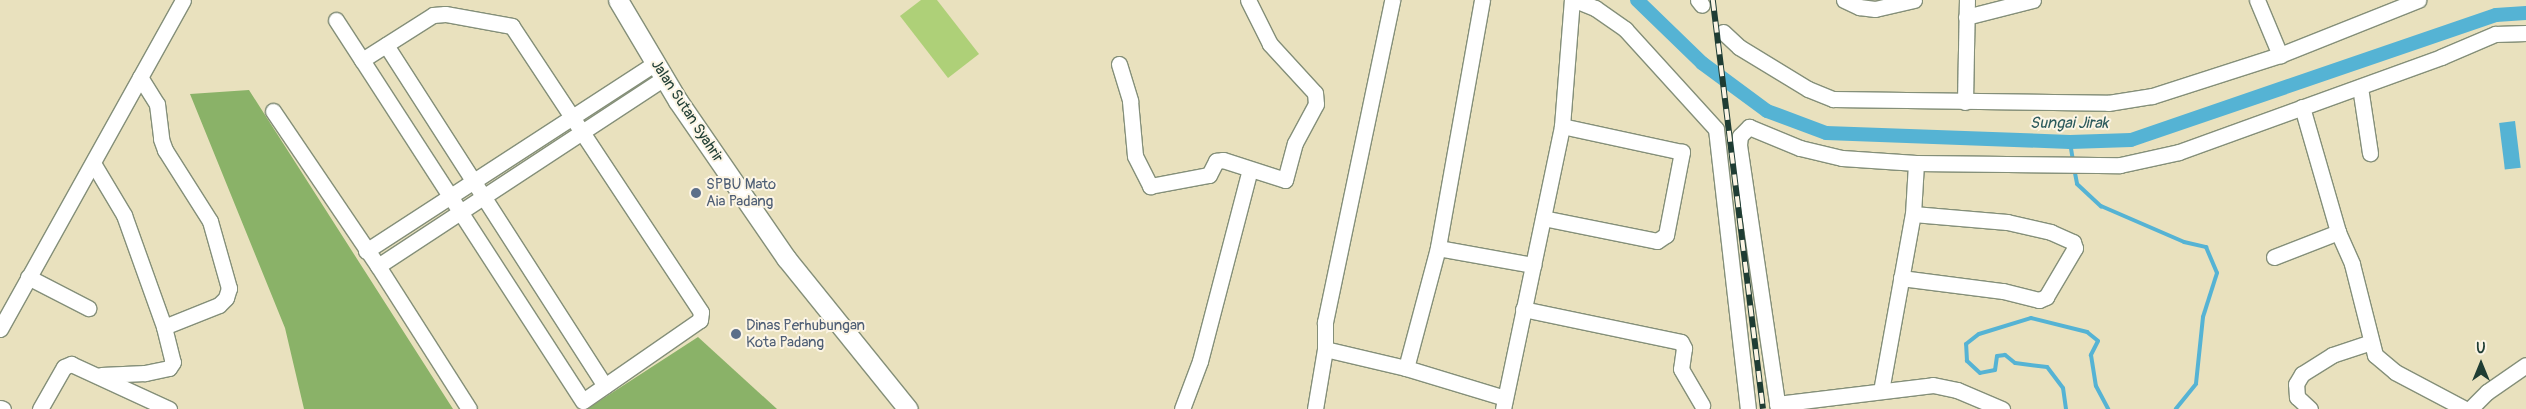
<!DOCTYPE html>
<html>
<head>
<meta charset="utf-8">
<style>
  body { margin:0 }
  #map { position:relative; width:2526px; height:409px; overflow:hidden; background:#e9e1be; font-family:Pangolin,sans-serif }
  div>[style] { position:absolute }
  .green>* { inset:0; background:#aed078 }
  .forest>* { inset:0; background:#8ab268 }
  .water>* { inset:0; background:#55b3d4; transform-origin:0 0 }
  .stream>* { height:4px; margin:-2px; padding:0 2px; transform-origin:2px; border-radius:2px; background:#55b3d4 }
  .canal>* { height:14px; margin:-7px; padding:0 7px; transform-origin:7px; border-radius:7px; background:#55b3d4 }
  .roads { filter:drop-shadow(1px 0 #848f79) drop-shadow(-1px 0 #848f79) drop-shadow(0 1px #848f79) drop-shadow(0 -1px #848f79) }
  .minor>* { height:15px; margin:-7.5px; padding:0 7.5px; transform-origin:7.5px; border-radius:7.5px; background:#fff }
  .major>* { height:19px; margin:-9.5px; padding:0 9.5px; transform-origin:9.5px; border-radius:9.5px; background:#fff }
  .rail>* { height:5.5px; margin-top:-2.75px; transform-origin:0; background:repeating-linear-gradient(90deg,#fcf5e5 0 11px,#1f3d34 0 22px); box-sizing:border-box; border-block:1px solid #1f3d34 }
  .dots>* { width:14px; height:14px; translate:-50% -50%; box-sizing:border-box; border:2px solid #fcf5e5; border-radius:50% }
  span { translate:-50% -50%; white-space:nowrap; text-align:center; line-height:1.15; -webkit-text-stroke:4px #fcf5e5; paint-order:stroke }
  .street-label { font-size:15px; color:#1f3d34 }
  .service-label { font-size:15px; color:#4e5e75 }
  .left { translate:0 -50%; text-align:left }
  .water-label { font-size:16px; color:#2c5a5c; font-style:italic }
  .north { position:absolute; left:2456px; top:339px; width:50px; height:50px; -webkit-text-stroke:4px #fcf5e5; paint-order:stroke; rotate:0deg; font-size:14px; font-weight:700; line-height:20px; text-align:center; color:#1f3d34 }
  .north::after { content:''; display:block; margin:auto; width:18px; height:22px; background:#1f3d34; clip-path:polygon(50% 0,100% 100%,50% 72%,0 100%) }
</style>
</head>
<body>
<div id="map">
  <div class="green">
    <i style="clip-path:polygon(921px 0,937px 0,979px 54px,948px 78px,900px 16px)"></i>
  </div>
  <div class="forest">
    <i style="clip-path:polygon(249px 90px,453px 409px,304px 409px,285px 328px,190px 94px)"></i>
    <i style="clip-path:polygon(698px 337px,777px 409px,587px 409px)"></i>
  </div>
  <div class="water">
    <i style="left:2515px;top:121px;width:47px;height:16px;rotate:83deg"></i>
  </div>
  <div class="stream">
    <i style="left:2070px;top:142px;width:19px;rotate:81deg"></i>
    <i style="left:2074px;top:168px;width:16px;rotate:79deg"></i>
    <i style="left:2077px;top:184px;width:33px;rotate:43deg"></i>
    <i style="left:2101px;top:206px;width:90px;rotate:23.4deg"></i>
    <i style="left:2184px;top:242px;width:23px;rotate:13deg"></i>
    <i style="left:2206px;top:247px;width:28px;rotate:67deg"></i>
    <i style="left:2217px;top:273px;width:46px;rotate:107.7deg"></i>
    <i style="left:2203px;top:317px;width:67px;rotate:96deg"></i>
    <i style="left:2196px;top:384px;width:32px;rotate:129deg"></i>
    <i style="left:2066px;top:409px;width:21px;rotate:-98deg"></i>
    <i style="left:2063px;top:388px;width:26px;rotate:-127deg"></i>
    <i style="left:2047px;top:367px;width:32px;rotate:-173deg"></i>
    <i style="left:2015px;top:363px;width:13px;rotate:-141deg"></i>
    <i style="left:2005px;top:355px;width:8px;rotate:173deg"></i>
    <i style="left:1997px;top:356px;width:14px;rotate:98deg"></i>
    <i style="left:1995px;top:370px;width:15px;rotate:169deg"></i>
    <i style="left:1980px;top:373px;width:18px;rotate:-137deg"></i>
    <i style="left:1967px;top:361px;width:17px;rotate:-93deg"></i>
    <i style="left:1966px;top:344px;width:16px;rotate:-38deg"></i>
    <i style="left:1979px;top:334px;width:54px;rotate:-17.1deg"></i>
    <i style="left:2031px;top:318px;width:58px;rotate:14deg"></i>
    <i style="left:2087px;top:332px;width:14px;rotate:39deg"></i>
    <i style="left:2098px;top:341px;width:16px;rotate:117deg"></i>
    <i style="left:2091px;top:355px;width:31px;rotate:81deg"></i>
    <i style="left:2096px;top:386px;width:26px;rotate:62deg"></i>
  </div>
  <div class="canal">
    <i style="left:1637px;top:0;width:91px;rotate:44.1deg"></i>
    <i style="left:1702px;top:63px;width:81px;rotate:36.4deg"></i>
    <i style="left:1767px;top:111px;width:63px;rotate:20.4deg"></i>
    <i style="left:1826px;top:133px;width:244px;rotate:2.1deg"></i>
    <i style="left:2070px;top:142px;width:61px;rotate:-1.9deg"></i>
    <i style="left:2131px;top:140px;width:386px;rotate:-18.9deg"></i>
    <i style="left:2496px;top:15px;width:30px;rotate:-4deg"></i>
  </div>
  <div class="roads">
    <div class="minor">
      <i style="left:1482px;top:0;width:252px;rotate:100.1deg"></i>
      <i style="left:1438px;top:248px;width:97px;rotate:10.1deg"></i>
      <i style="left:1575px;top:0;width:22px;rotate:22deg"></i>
      <i style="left:1595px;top:8px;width:37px;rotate:35deg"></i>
      <i style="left:1625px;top:29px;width:135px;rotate:47.7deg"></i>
      <i style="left:1716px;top:129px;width:282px;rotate:83.5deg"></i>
      <i style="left:1698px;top:0;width:6px;rotate:51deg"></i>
      <i style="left:1844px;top:0;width:17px;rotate:25deg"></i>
      <i style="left:1859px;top:7px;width:16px;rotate:7deg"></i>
      <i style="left:1875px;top:9px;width:40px;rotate:-13deg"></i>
      <i style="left:2257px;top:0;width:60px;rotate:67.3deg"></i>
      <i style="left:1966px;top:17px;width:69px;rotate:-14.2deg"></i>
      <i style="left:336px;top:20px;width:48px;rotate:57deg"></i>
      <i style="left:362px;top:60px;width:406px;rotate:57.1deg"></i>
      <i style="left:583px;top:401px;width:142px;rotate:-34.7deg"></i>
      <i style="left:700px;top:320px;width:8px;rotate:-83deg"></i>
      <i style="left:701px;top:312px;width:343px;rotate:-123.5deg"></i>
      <i style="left:512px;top:26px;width:68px;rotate:-169.8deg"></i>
      <i style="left:445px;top:14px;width:12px;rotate:175deg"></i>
      <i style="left:433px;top:15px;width:84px;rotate:147.6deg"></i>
      <i style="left:1723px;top:32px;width:22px;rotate:43deg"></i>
      <i style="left:1739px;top:47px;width:81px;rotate:31.3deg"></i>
      <i style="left:1808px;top:89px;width:27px;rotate:22deg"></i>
      <i style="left:1833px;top:99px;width:275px;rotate:0.8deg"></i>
      <i style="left:2108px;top:103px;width:45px;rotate:-9deg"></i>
      <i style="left:2152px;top:96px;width:134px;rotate:-17.8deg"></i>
      <i style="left:2280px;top:55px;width:149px;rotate:-21.7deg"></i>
      <i style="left:386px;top:45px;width:405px;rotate:57.3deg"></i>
      <i style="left:1119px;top:64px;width:39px;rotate:73deg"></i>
      <i style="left:1130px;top:101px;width:55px;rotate:84.8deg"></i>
      <i style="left:1135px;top:156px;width:34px;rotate:63deg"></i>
      <i style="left:1150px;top:186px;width:60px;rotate:-10.6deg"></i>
      <i style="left:1209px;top:175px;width:16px;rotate:-63deg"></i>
      <i style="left:1216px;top:161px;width:7px;rotate:-8deg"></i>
      <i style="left:1223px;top:160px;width:65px;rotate:17.9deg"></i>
      <i style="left:1285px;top:180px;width:38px;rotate:-75deg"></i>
      <i style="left:1295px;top:143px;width:44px;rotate:-61.7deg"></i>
      <i style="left:1316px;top:104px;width:11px;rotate:-95deg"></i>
      <i style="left:1315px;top:93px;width:67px;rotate:-132.6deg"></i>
      <i style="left:1270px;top:44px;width:49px;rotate:-116.6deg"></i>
      <i style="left:140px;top:77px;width:32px;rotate:58deg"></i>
      <i style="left:157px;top:104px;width:35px;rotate:83deg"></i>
      <i style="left:161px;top:139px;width:12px;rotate:70deg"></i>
      <i style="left:165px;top:150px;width:84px;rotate:57.6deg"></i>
      <i style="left:210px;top:221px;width:70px;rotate:74.2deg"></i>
      <i style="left:229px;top:288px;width:10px;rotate:107deg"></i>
      <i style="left:226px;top:298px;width:10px;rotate:135deg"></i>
      <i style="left:219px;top:305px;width:59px;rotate:158.2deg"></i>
      <i style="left:2360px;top:87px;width:67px;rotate:81.4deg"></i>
      <i style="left:1965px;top:102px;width:102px;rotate:-88.9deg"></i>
      <i style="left:2302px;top:107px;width:130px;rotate:73.9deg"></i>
      <i style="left:2338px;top:232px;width:35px;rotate:66deg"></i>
      <i style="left:2352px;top:264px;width:94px;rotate:75.8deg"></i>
      <i style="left:2375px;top:355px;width:26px;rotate:40deg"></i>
      <i style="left:2395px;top:372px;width:79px;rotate:27.9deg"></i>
      <i style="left:273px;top:111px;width:187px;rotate:55.9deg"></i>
      <i style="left:378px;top:266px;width:169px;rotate:57.5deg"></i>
      <i style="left:93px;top:163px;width:61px;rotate:59.2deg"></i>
      <i style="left:124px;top:215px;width:119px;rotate:70.3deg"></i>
      <i style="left:164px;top:327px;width:36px;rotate:76deg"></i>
      <i style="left:173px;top:362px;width:7px;rotate:124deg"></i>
      <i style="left:169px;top:368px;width:25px;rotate:168deg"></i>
      <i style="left:145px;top:373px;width:44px;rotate:177.4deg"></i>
      <i style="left:1543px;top:218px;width:116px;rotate:11.4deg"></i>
      <i style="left:1657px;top:241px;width:11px;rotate:-34deg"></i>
      <i style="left:1666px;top:235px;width:85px;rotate:-79.1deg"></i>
      <i style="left:1682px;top:152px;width:123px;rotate:-167.8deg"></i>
      <i style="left:366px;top:251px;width:345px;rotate:-33deg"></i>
      <i style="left:2274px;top:257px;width:69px;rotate:-21.3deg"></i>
      <i style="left:378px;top:266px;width:342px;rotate:-33.3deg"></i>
      <i style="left:28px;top:277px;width:68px;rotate:27.3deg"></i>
      <i style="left:1901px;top:278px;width:103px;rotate:7.3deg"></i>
      <i style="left:2003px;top:291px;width:37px;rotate:14deg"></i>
      <i style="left:2039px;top:300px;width:8px;rotate:-23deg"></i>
      <i style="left:2046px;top:297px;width:57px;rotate:-59.4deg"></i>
      <i style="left:2075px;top:248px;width:6px;rotate:-108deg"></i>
      <i style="left:2073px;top:242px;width:24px;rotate:-156deg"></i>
      <i style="left:2051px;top:232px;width:45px;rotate:-167.2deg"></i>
      <i style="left:2007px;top:222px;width:94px;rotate:-175.1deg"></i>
      <i style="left:1523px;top:309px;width:161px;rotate:11.8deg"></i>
      <i style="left:1681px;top:342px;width:7px;rotate:63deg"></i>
      <i style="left:1684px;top:348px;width:21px;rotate:98deg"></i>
      <i style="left:1681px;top:369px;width:42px;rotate:59.7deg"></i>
      <i style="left:0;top:329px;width:376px;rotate:-60.9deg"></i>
      <i style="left:1325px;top:349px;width:83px;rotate:13.2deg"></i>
      <i style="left:1406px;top:368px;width:103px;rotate:16.9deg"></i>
      <i style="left:1406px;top:368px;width:124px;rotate:-75.1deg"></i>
      <i style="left:1881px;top:391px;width:180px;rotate:-79.8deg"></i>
      <i style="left:1913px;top:214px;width:51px;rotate:-86.6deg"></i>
      <i style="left:1777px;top:404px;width:157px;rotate:-6.9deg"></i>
      <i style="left:1933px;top:385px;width:25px;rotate:12deg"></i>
      <i style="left:1957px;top:390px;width:49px;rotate:22.9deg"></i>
      <i style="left:0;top:408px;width:3px;rotate:18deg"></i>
      <i style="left:40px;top:409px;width:48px;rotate:-60.3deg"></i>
      <i style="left:64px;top:367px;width:8px;rotate:-23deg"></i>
      <i style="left:71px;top:364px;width:108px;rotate:24.7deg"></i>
      <i style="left:1182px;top:409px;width:51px;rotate:-69.4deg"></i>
      <i style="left:1200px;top:361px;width:198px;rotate:-75.4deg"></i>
      <i style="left:1315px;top:409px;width:61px;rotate:-80.5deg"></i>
      <i style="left:1325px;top:349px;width:27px;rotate:-90deg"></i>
      <i style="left:1325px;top:322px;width:329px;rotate:-78.2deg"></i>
      <i style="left:1503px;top:409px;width:289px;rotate:-78.2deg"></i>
      <i style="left:1562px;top:126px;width:126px;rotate:-85.5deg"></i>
      <i style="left:1778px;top:409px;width:267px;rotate:-98.4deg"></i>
      <i style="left:1739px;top:145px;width:9px;rotate:-84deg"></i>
      <i style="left:1740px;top:136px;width:13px;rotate:-45deg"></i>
      <i style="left:1749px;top:127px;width:55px;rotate:22.4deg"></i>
      <i style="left:1800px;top:148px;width:43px;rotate:13.4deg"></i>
      <i style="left:1842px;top:158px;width:74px;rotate:3.9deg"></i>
      <i style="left:1916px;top:163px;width:204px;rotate:0.6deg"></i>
      <i style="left:2120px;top:165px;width:60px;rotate:-12.4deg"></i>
      <i style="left:2179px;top:152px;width:279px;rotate:-19.9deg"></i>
      <i style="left:2441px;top:57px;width:59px;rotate:-23.1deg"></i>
      <i style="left:2495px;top:34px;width:31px;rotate:-2deg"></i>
      <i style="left:2310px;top:409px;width:18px;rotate:-137deg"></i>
      <i style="left:2297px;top:397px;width:13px;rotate:-94deg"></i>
      <i style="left:2296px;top:384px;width:12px;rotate:-59deg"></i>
      <i style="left:2302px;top:374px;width:36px;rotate:-32deg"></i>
      <i style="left:2332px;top:355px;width:41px;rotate:-18.4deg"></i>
      <i style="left:2470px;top:409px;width:24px;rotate:-45deg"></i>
      <i style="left:2487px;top:392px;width:47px;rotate:-34.7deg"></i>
    </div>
    <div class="major">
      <i style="left:618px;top:0;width:117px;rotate:59.3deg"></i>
      <i style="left:678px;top:101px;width:191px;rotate:55.5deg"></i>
      <i style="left:786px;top:258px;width:194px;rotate:51.1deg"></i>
    </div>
  </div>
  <div class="rail">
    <i style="left:1713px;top:0;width:412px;rotate:83deg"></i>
  </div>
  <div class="dots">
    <i style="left:696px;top:193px;background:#5c6f8a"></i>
    <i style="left:736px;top:334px;background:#5c6f8a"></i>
  </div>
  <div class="street-label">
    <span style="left:687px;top:111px;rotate:57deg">Jalan Sutan Syahrir</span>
  </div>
  <div class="service-label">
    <span class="left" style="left:706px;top:193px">SPBU Mato<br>Aia Padang</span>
    <span class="left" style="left:746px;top:334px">Dinas Perhubungan<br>Kota Padang</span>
  </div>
  <div class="water-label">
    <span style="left:2069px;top:123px">Sungai Jirak</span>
  </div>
  <div class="north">U</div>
</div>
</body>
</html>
